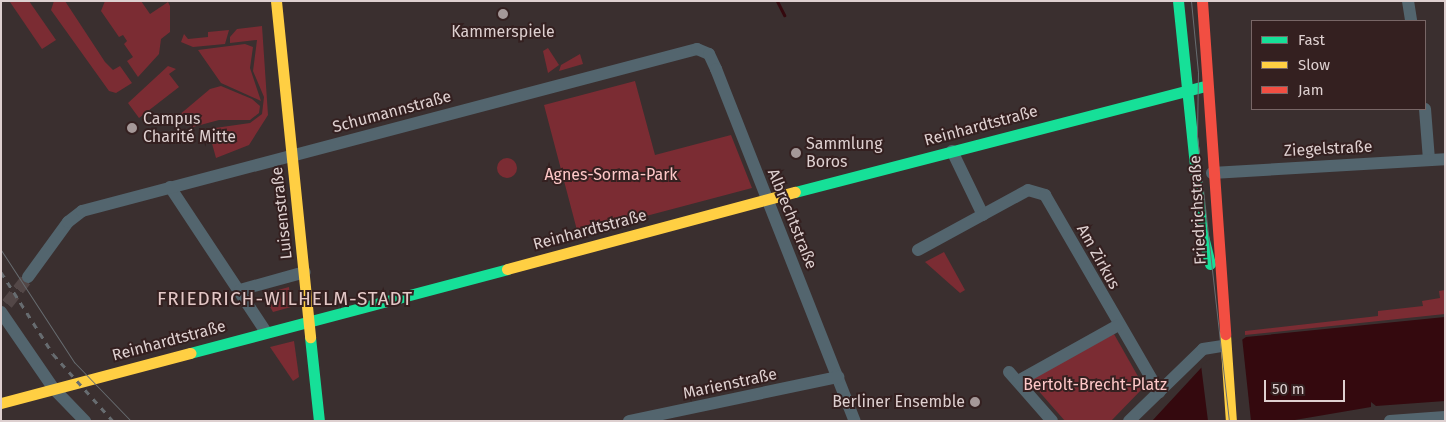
<!DOCTYPE html>
<html>
<head>
<meta charset="utf-8">
<style>
  body { margin:0 }
  #map { position:relative; width:1446px; height:422px; overflow:hidden; background:#3a2f2f; font-family:"Fira Sans",sans-serif }
  div>[style] { position:absolute }
  .green>* { inset:0; background:#7b2c33 }
  .round { border-radius:50% }
  .water>* { inset:0; background:#34090e }
  .pier>* { inset:0; background:#3a2f2f }
  .stream>* { height:3px; margin:-1.5px; padding:0 1.5px; transform-origin:1.5px; border-radius:1.5px; background:#34090e }
  .street-tunnel>* { height:12px; margin-top:-6px; transform-origin:0; background:repeating-linear-gradient(90deg,#534747 0 12px,transparent 0 18px) }
  .street>* { height:12px; margin:-6px; padding:0 6px; transform-origin:6px; border-radius:6px; background:#53656e }
  .fast>* { height:11px; margin:-5.5px; padding:0 5.5px; transform-origin:5.5px; border-radius:5.5px; background:#16e098 }
  .slow>* { height:11px; margin:-5.5px; padding:0 5.5px; transform-origin:5.5px; border-radius:5.5px; background:#ffcf43 }
  .jam>* { height:11px; margin:-5.5px; padding:0 5.5px; transform-origin:5.5px; border-radius:5.5px; background:#f24e42 }
  .tram>* { height:1px; margin:-0.5px; padding:0 0.5px; transform-origin:0.5px; border-radius:0.5px; background:#676c70 }
  .rail>* { height:3px; margin-top:-1.5px; transform-origin:0; background:repeating-linear-gradient(90deg,#676c70 0 6px,transparent 0 12px) }
  .dots>* { width:14px; height:14px; translate:-50% -50%; box-sizing:border-box; border:2px solid #342020; border-radius:50% }
  span { translate:-50% -50%; white-space:nowrap; text-align:center; line-height:1.15; -webkit-text-stroke:4px #342020; paint-order:stroke }
  .poi-label { font-size:16px; color:#ded0d0 }
  .left { translate:0 -50%; text-align:left }
  .right { translate:-100% -50%; text-align:right }
  .street-label { font-size:16px; color:#ded0d0 }
  .park-label { font-size:16px; color:#fec8c8 }
  .quarter-label { font-size:19px; color:#e4c8c7; letter-spacing:1px }
  .frame { position:absolute; inset:0; border:2px solid #ded0d0; pointer-events:none }
  .legend { position:absolute; left:1251px; top:20px; width:175px; height:90px; box-sizing:border-box; background:#342020; border:1px solid #786666; margin:0; padding:6px 9px; list-style:none; font-size:15px; color:#ded0d0 }
  .legend li { display:flex; align-items:center; gap:10px; height:25px }
  .legend b { width:25px; border:1px solid #786666 }
  .scale { position:absolute; left:1264px; top:380px; width:81px; height:22px; box-sizing:border-box; border:2px solid #ded0d0; border-top:0; padding-left:6px; font-size:15px; line-height:18px; white-space:nowrap; color:#ded0d0; -webkit-text-stroke:4px #342020; paint-order:stroke }
</style>
</head>
<body>
<div id="map">
  <div class="green">
    <i style="clip-path:polygon(29px 1px,56px 40px,42px 49px,10px 2px)"></i>
    <i style="clip-path:polygon(54px 1px,65px 1px,105px 62px,113px 70px,120px 66px,132px 83px,116px 93px,109px 91px,51px 10px)"></i>
    <i style="clip-path:polygon(105px 1px,141px 1px,150px 14px,168px 2px,170px 6px,170px 32px,161px 39px,159px 54px,138px 77px,127px 61px,133px 57px,124px 44px,127px 41px,123px 35px,119px 37px,101px 11px)"></i>
    <i style="clip-path:polygon(262px 26px,268px 115px,249px 145px,216px 158px,208px 129px,250px 123px,262px 114px,264px 97px,253px 71px,257px 40px,230px 43px,230px 37px,237px 29px)"></i>
    <i style="clip-path:polygon(229px 30px,225px 44px,193px 47px,181px 42px,184px 34px,188px 39px,208px 37px,208px 32px)"></i>
    <i style="clip-path:polygon(245px 44px,253px 47px,250px 68px,261px 101px,221px 83px,198px 50px)"></i>
    <i style="clip-path:polygon(548px 48px,559px 65px,548px 73px,543px 51px)"></i>
    <i style="clip-path:polygon(580px 54px,583px 64px,559px 71px,561px 65px)"></i>
    <i style="clip-path:polygon(168px 66px,176px 69px,169px 74px,179px 87px,139px 118px,128px 103px)"></i>
    <i style="clip-path:polygon(635px 81px,655px 155px,731px 135px,752px 188px,578px 234px,544px 105px)"></i>
    <i style="clip-path:polygon(221px 86px,252px 99px,260px 106px,259px 113px,250px 120px,219px 120px,193px 127px,179px 122px,178px 116px,210px 89px)"></i>
    <i class="round" style="left:497px;top:158px;width:20px;height:20px"></i>
    <i style="clip-path:polygon(944px 252px,965px 290px,960px 293px,925px 262px)"></i>
    <i style="clip-path:polygon(289px 287px,291px 307px,273px 312px,263px 294px)"></i>
    <i style="clip-path:polygon(1445px 290px,1445px 314px,1245px 335px,1245px 331px,1378px 316px,1378px 311px,1423px 306px,1422px 301px,1440px 298px,1439px 291px)"></i>
    <i style="clip-path:polygon(1114px 334px,1144px 387px,1111px 421px,1065px 421px,1029px 380px)"></i>
    <i style="clip-path:polygon(294px 341px,299px 377px,293px 381px,270px 347px)"></i>
  </div>
  <div class="water">
    <i style="clip-path:polygon(1445px 317px,1445px 401px,1376px 406px,1371px 402px,1371px 407px,1289px 421px,1152px 421px,1201px 368px,1246px 337px)"></i>
  </div>
  <div class="pier">
    <i style="clip-path:polygon(1242px 337px,1251px 421px,1208px 421px,1201px 365px)"></i>
  </div>
  <div class="stream">
    <i style="left:777px;top:1px;width:16px;rotate:63deg"></i>
  </div>
  <div class="street-tunnel">
    <i style="left:7px;top:304px;width:34px;rotate:-52deg"></i>
  </div>
  <div class="street">
    <i style="left:1408px;top:1px;width:20px;rotate:81deg"></i>
    <i style="left:1425px;top:109px;width:51px;rotate:85.5deg"></i>
    <i style="left:952px;top:151px;width:71px;rotate:64.2deg"></i>
    <i style="left:1212px;top:173px;width:233px;rotate:-3.4deg"></i>
    <i style="left:170px;top:187px;width:174px;rotate:56.5deg"></i>
    <i style="left:918px;top:250px;width:125px;rotate:-28.6deg"></i>
    <i style="left:1028px;top:190px;width:18px;rotate:16deg"></i>
    <i style="left:1045px;top:195px;width:228px;rotate:59.9deg"></i>
    <i style="left:28px;top:277px;width:68px;rotate:-54deg"></i>
    <i style="left:68px;top:222px;width:18px;rotate:-38deg"></i>
    <i style="left:82px;top:211px;width:636px;rotate:-14.76deg"></i>
    <i style="left:697px;top:49px;width:13px;rotate:23deg"></i>
    <i style="left:709px;top:54px;width:17px;rotate:65deg"></i>
    <i style="left:716px;top:69px;width:378px;rotate:68.5deg"></i>
    <i style="left:240px;top:290px;width:67px;rotate:-15.5deg"></i>
    <i style="left:1px;top:312px;width:93px;rotate:55.5deg"></i>
    <i style="left:54px;top:389px;width:45px;rotate:45.9deg"></i>
    <i style="left:1009px;top:372px;width:65px;rotate:48.7deg"></i>
    <i style="left:1018px;top:381px;width:115px;rotate:-29.2deg"></i>
    <i style="left:629px;top:421px;width:214px;rotate:-11.9deg"></i>
    <i style="left:1129px;top:421px;width:103px;rotate:-44.2deg"></i>
    <i style="left:1203px;top:349px;width:20px;rotate:-9deg"></i>
    <i style="left:1390px;top:421px;width:55px;rotate:-4.2deg"></i>
  </div>
  <div class="fast">
    <i style="left:1178px;top:1px;width:232px;rotate:84.1deg"></i>
    <i style="left:1202px;top:232px;width:33px;rotate:76deg"></i>
    <i style="left:795px;top:192px;width:424px;rotate:-14.5deg"></i>
    <i style="left:310px;top:337px;width:84px;rotate:83.9deg"></i>
    <i style="left:190px;top:353px;width:328px;rotate:-14.8deg"></i>
  </div>
  <div class="slow">
    <i style="left:276px;top:1px;width:338px;rotate:84.2deg"></i>
    <i style="left:507px;top:269px;width:298px;rotate:-15deg"></i>
    <i style="left:1225px;top:334px;width:87px;rotate:86.1deg"></i>
    <i style="left:1px;top:403px;width:196px;rotate:-14.8deg"></i>
  </div>
  <div class="jam">
    <i style="left:1202px;top:1px;width:334px;rotate:86deg"></i>
  </div>
  <div class="tram">
    <i style="left:1191px;top:1px;width:71px;rotate:84.4deg"></i>
    <i style="left:1198px;top:72px;width:64px;rotate:90.9deg"></i>
    <i style="left:1197px;top:136px;width:287px;rotate:83.6deg"></i>
    <i style="left:1px;top:250px;width:134px;rotate:56.9deg"></i>
    <i style="left:74px;top:362px;width:82px;rotate:46deg"></i>
  </div>
  <div class="rail">
    <i style="left:1px;top:272px;width:97px;rotate:57.6deg"></i>
    <i style="left:53px;top:354px;width:90px;rotate:48.2deg"></i>
  </div>
  <div class="dots">
    <i style="left:503px;top:14px;background:#a59898"></i>
    <i style="left:132px;top:128px;background:#a59898"></i>
    <i style="left:796px;top:153px;background:#a59898"></i>
    <i style="left:975px;top:402px;background:#a59898"></i>
  </div>
  <div class="poi-label">
    <span style="left:503px;top:32px">Kammerspiele</span>
    <span class="left" style="left:143px;top:128px">Campus<br>Charité Mitte</span>
    <span class="left" style="left:806px;top:153px">Sammlung<br>Boros</span>
    <span class="right" style="left:965px;top:402px">Berliner Ensemble</span>
  </div>
  <div class="street-label">
    <span style="left:392px;top:112px;rotate:-15deg">Schumannstraße</span>
    <span style="left:981px;top:126px;rotate:-15deg">Reinhardtstraße</span>
    <span style="left:1328px;top:149px;rotate:-3deg">Ziegelstraße</span>
    <span style="left:1198px;top:210px;rotate:-93deg">Friedrichstraße</span>
    <span style="left:282px;top:213px;rotate:-96deg">Luisenstraße</span>
    <span style="left:792px;top:219px;rotate:68deg">Albrechtstraße</span>
    <span style="left:590px;top:230px;rotate:-15deg">Reinhardtstraße</span>
    <span style="left:1098px;top:257px;rotate:61deg">Am Zirkus</span>
    <span style="left:169px;top:341px;rotate:-15deg">Reinhardtstraße</span>
    <span style="left:730px;top:384px;rotate:-12deg">Marienstraße</span>
  </div>
  <div class="park-label">
    <span style="left:611px;top:175px">Agnes-Sorma-Park</span>
    <span style="left:1095px;top:385px">Bertolt-Brecht-Platz</span>
  </div>
  <div class="quarter-label">
    <span style="left:285px;top:299px">FRIEDRICH-WILHELM-STADT</span>
  </div>
  <div class="frame"></div>
  <ul class="legend">
  <li><b style="height:6px;background:#16e098"></b>Fast</li>
  <li><b style="height:6px;background:#ffcf43"></b>Slow</li>
  <li><b style="height:6px;background:#f24e42"></b>Jam</li>
  </ul>
  <div class="scale">50 m</div>
</div>
</body>
</html>
